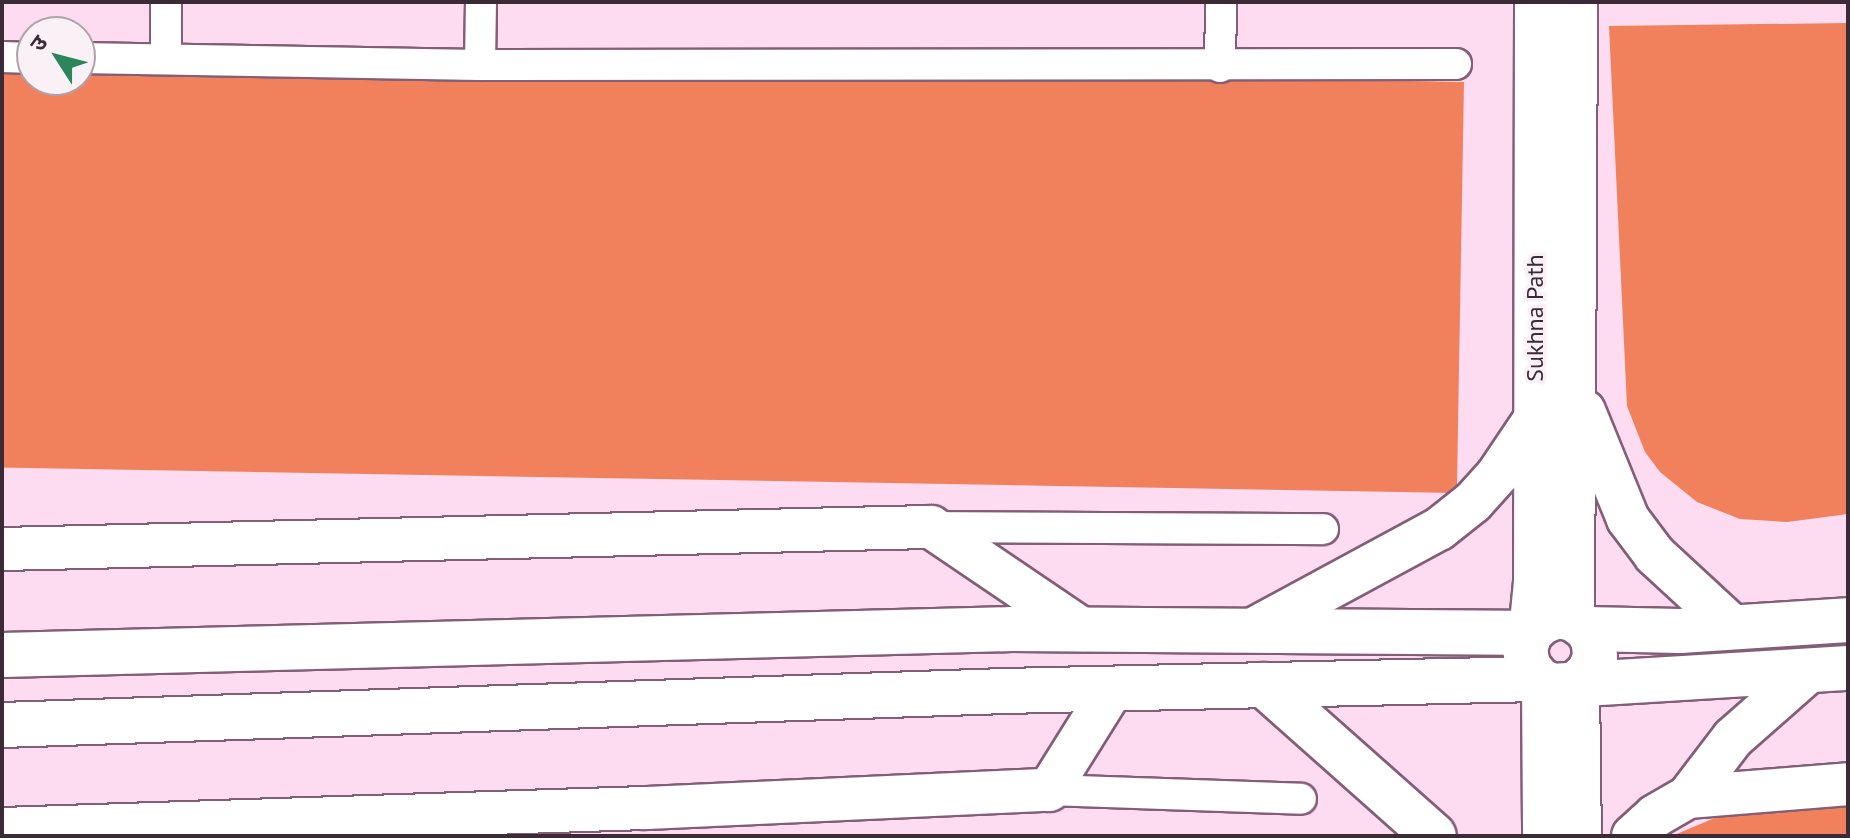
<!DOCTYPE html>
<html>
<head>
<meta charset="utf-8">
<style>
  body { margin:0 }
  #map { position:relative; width:1850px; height:838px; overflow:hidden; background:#fddbf1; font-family:"PT Sans","Noto Sans Devanagari",sans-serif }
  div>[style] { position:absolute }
  .forest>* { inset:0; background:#f1815c; transform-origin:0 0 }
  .roads { filter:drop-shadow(2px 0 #835e77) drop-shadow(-2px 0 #835e77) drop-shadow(0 2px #835e77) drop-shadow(0 -2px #835e77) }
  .street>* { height:30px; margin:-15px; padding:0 15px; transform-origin:15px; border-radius:15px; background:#fff }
  .secondary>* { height:42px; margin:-21px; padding:0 21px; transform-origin:21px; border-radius:21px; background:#fff }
  .highway>* { height:44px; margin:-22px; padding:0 22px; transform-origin:22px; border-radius:22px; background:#fff }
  span { translate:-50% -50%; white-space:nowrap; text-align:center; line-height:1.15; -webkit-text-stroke:7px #faf1f6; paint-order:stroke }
  .street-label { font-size:24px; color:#3b2b36 }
  .frame { position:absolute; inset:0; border:4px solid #3b2b36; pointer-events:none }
  .north { position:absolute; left:16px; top:16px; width:80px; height:80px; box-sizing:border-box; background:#faf1f6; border:2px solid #aea2a9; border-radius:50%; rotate:306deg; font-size:22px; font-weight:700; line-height:32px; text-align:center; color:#3b2b36 }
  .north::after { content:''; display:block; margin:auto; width:28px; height:36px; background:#2b865b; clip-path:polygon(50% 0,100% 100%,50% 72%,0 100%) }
</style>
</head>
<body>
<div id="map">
  <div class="forest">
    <i style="clip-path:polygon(1848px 23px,1848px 514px,1787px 522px,1740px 519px,1697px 502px,1660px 472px,1645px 452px,1627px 406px,1609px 26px)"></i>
    <i style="left:1464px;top:82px;width:411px;height:1462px;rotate:91deg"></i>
    <i style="clip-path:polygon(1848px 807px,1848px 836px,1672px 836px,1729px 812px)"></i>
  </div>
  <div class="roads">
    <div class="street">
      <i style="left:2px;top:57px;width:30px;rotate:2deg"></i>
      <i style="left:80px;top:58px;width:400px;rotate:1deg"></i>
      <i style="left:480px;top:65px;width:976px;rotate:-0.06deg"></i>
      <i style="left:166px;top:59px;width:57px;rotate:-90deg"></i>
      <i style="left:480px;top:65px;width:63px;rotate:-89.1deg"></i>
      <i style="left:1220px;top:67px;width:65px;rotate:-89.1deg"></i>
      <i style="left:931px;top:527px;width:392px;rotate:0.3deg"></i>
      <i style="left:1049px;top:790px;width:252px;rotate:2deg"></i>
    </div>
    <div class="secondary">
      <i style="left:1584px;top:411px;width:117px;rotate:67.8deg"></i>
      <i style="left:1628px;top:519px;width:45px;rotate:53.1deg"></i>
      <i style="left:1655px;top:555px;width:106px;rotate:42.7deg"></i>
      <i style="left:2px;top:549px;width:929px;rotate:-1.36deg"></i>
      <i style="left:931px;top:527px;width:184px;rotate:34.1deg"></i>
      <i style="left:1573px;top:619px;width:617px;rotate:-89.72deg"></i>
      <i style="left:1250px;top:631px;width:215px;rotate:-28.4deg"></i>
      <i style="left:1439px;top:529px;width:43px;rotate:-38.5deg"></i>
      <i style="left:1473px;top:502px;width:38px;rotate:-48deg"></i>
      <i style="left:1498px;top:474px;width:66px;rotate:-56.1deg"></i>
      <i style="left:1530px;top:633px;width:51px;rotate:-84.4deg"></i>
      <i style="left:1535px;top:582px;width:580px;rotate:-89.9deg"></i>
      <i style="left:1543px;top:682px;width:154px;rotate:89.6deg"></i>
      <i style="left:1578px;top:682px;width:154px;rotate:89.3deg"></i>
      <i style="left:1688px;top:797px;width:74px;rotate:-52.7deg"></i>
      <i style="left:1733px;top:738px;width:103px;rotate:-41.4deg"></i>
      <i style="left:2px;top:829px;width:644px;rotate:-1.87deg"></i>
      <i style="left:646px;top:808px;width:403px;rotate:-2.6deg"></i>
      <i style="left:1049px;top:790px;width:119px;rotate:-58deg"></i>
      <i style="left:1633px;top:836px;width:30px;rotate:-42deg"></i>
      <i style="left:1655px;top:816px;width:38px;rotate:-30deg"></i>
      <i style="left:1688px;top:797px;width:161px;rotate:-4.6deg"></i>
    </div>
    <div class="highway">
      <i style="left:1587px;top:629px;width:93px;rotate:1.2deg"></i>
      <i style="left:1680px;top:631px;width:168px;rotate:-3.7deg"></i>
      <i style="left:2px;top:655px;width:1010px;rotate:-1.47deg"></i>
      <i style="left:1012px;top:629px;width:518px;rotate:0.44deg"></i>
      <i style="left:1578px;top:682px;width:15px;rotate:-42deg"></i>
      <i style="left:1589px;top:672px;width:15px;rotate:-67deg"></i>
      <i style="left:1595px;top:658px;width:16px;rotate:-94deg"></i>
      <i style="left:1594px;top:642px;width:15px;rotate:-118deg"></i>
      <i style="left:1587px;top:629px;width:17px;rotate:-144deg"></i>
      <i style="left:1573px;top:619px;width:16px;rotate:-169deg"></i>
      <i style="left:1557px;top:616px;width:16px;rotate:158deg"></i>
      <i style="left:1542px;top:622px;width:16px;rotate:137deg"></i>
      <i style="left:1530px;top:633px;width:17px;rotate:107deg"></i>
      <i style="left:1525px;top:649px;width:17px;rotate:80deg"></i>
      <i style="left:1528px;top:666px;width:16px;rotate:52deg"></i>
      <i style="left:1538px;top:679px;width:16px;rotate:27deg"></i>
      <i style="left:1552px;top:686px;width:297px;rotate:-3.5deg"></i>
      <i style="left:1264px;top:685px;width:227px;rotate:41.6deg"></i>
      <i style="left:2px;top:725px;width:1003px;rotate:-1.94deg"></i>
      <i style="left:1004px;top:691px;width:534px;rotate:-1.29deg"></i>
    </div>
  </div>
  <div class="street-label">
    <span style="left:1535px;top:318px;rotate:-90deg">Sukhna Path</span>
  </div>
  <div class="frame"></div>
  <div class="north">उ</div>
</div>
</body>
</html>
